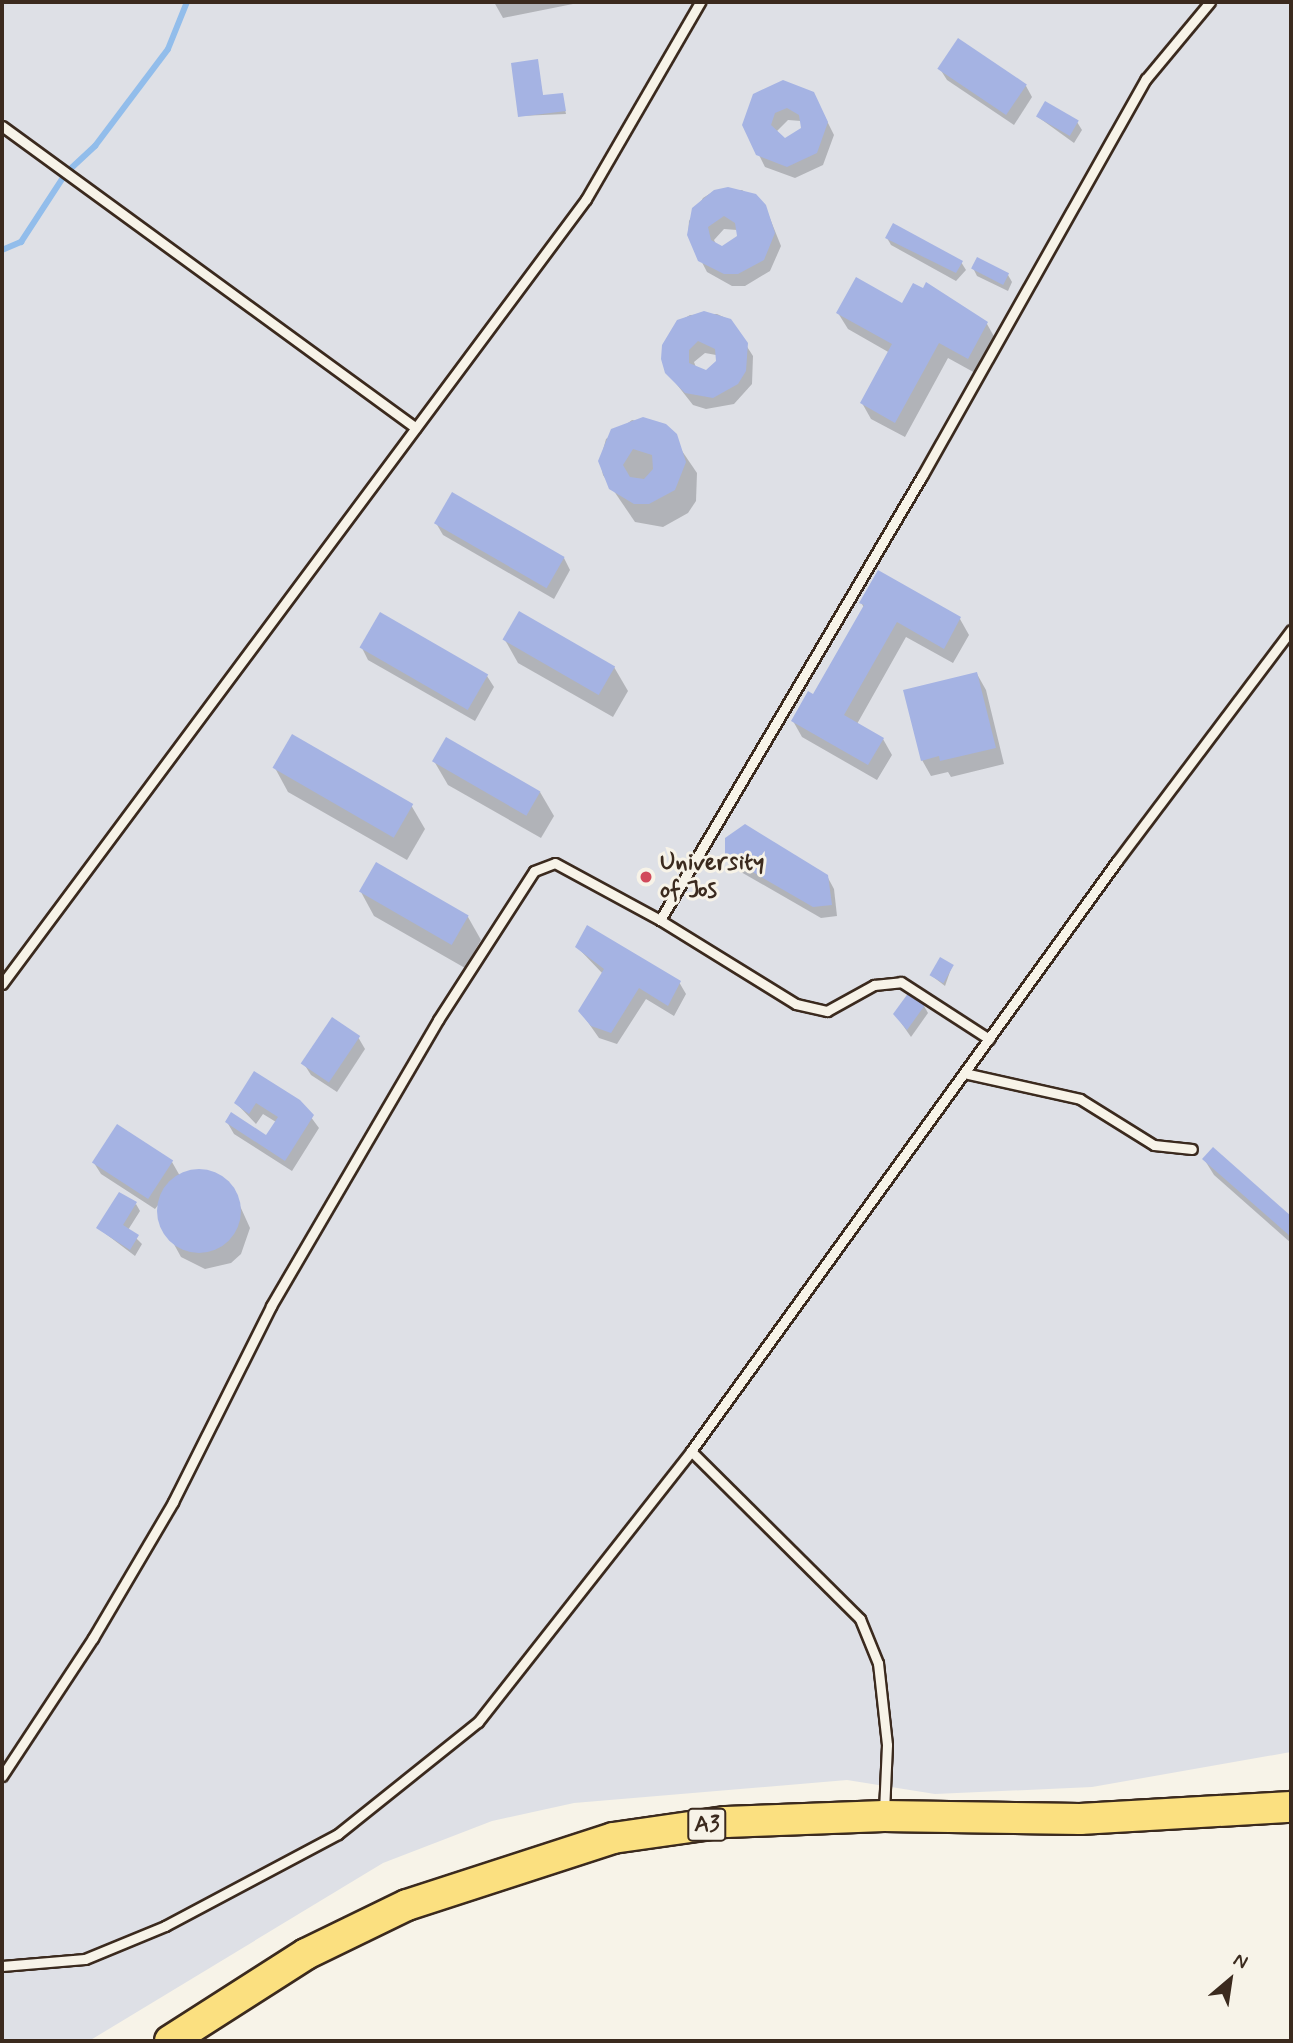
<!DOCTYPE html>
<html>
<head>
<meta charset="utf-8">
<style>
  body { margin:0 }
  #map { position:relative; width:1293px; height:2043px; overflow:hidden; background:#f7f3e8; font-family:Mynerve,sans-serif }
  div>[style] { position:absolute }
  .built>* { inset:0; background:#dee0e6 }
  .shadow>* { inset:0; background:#0003 }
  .stream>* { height:6px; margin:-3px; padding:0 3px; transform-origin:3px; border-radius:3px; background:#92bdeb }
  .building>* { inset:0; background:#a5b3e3; transform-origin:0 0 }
  .round { border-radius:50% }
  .roads { filter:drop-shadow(2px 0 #3b2a1e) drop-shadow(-2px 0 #3b2a1e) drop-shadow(0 2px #3b2a1e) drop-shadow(0 -2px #3b2a1e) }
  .service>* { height:9px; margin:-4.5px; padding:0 4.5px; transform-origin:4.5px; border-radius:4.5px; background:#f7f3e8 }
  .trunk>* { height:30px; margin:-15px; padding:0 15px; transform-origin:15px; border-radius:15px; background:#fbe080 }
  .dots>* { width:19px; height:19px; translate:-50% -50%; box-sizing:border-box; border:4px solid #f7f3e8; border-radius:50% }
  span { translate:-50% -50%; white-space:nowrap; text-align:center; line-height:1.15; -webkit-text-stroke:6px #f7f3e8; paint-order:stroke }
  .shield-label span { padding:2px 5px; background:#f7f3e8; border:2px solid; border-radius:5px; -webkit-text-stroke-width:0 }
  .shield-label { font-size:23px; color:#3b2a1e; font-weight:700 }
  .poi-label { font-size:24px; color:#3b2a1e; font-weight:700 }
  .left { translate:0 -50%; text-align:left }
  .frame { position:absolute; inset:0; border:4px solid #3b2a1e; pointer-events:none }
  .north { position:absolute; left:1195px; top:1945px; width:70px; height:70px; -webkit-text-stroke:5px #f7f3e8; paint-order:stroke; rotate:29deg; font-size:19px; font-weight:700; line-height:28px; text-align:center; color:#3b2a1e }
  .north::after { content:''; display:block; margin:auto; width:24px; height:32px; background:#3b2a1e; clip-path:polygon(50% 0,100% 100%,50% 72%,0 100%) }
</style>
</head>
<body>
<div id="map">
  <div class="built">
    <i style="clip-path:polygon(2px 2px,1291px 2px,1291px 1752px,1092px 1787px,935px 1794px,847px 1780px,574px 1803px,492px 1821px,383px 1863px,89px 2041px,2px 2041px)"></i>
  </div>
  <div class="shadow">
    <i style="clip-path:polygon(494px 2px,583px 2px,503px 18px)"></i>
    <i style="clip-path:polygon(537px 61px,543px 97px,562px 95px,566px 114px,520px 116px)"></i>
    <i style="clip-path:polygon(940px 69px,1026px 86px,1032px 97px,1014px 125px,947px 80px)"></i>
    <i style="clip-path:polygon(evenodd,813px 93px,834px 135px,823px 165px,795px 178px,765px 167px,744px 125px,813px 93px,788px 120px,801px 121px,803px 128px,793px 139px,779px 138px,777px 131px,788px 120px)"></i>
    <i style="clip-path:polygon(1038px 117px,1077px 122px,1082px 130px,1074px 143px)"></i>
    <i style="clip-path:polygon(evenodd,742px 190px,765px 206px,781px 246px,770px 271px,745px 286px,732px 286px,707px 272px,688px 235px,689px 221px,703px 198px,714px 191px,742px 190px,724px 229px,737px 230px,739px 236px,729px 247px,717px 246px,714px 240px,724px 229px)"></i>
    <i style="clip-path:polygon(887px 238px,961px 262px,966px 270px,956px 281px,891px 245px)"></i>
    <i style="clip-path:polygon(973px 268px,1008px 275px,1012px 282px,1008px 291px,977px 276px)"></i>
    <i style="clip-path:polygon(902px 305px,987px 324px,996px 340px,977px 374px,948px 358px,905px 437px,871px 419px,862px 403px,890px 353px,848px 329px,838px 313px)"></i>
    <i style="clip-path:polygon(evenodd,717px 314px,730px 320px,753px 356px,752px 384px,734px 404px,706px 409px,693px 405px,667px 372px,678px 322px,690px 315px,717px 314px,705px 353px,716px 355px,718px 362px,707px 372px,697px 370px,694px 362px,705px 353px)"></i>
    <i style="clip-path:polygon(632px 420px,665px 426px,697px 473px,696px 501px,688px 513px,663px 527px,635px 522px,603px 475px,600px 461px,606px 439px)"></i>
    <i style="clip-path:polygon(436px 523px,564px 558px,570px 570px,554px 599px,443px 535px)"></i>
    <i style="clip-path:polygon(861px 602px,960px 619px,969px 635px,953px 663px,906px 637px,857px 724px,883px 739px,892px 755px,877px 780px,802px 737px,793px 721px,813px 697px,864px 608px)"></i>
    <i style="clip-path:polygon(505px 640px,614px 667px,628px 691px,613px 717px,518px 663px)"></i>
    <i style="clip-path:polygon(362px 648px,487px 676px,494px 687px,475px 721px,368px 660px)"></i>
    <i style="clip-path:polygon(977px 674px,986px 690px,1004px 764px,951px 777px,948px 772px,931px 776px,922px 760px)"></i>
    <i style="clip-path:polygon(434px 761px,540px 792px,554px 816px,541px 838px,448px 785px)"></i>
    <i style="clip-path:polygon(275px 768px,411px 805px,425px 829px,407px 860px,288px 792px)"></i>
    <i style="clip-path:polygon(727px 856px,827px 876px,834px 889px,837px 916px,821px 918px,734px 868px)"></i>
    <i style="clip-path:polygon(361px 892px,468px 917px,481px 940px,465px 968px,374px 916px)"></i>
    <i style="clip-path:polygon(577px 947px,679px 982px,686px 994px,674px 1016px,646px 999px,617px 1044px,599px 1038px,580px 1011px,603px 974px)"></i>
    <i style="clip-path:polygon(952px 966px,945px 986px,932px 976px)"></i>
    <i style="clip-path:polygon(924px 1006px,928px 1013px,911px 1037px,895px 1014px)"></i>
    <i style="clip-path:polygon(358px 1037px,365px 1049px,337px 1092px,311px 1075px,304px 1064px)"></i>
    <i style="clip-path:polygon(299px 1101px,319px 1128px,292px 1171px,234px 1134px,227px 1122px,267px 1137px,276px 1122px,263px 1114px,256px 1124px,236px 1103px)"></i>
    <i style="clip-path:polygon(1213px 1150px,1291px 1218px,1291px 1243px,1214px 1175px,1204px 1159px)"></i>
    <i style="clip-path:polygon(172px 1162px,180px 1176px,195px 1170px,221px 1177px,231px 1186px,250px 1228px,241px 1254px,231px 1263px,205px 1269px,181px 1257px,159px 1217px,162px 1200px,155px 1209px,101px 1174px,94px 1163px)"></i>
    <i style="clip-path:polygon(136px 1204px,140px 1211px,128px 1230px,142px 1244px,135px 1256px,98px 1228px)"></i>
  </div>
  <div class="stream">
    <i style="left:2px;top:250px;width:21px;rotate:-23deg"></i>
    <i style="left:21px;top:242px;width:82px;rotate:-56.9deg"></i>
    <i style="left:66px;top:173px;width:40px;rotate:-43deg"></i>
    <i style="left:95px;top:146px;width:121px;rotate:-53deg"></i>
    <i style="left:168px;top:49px;width:51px;rotate:-68deg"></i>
  </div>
  <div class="building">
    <i style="left:958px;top:38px;width:83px;height:37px;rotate:34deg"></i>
    <i style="clip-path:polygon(538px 59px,543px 95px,563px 93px,566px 111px,518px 117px,511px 63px)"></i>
    <i style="clip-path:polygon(evenodd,783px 80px,814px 92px,828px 122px,817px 153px,787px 167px,756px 155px,742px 125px,753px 94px,783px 80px,787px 108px,799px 115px,801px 128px,785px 138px,771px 125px,775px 113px,787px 108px)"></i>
    <i style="left:1045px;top:101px;width:39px;height:18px;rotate:30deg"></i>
    <i style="clip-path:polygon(evenodd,728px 187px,756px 194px,766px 205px,775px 233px,764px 260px,738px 274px,724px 274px,698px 261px,687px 235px,692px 208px,714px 190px,728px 187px,724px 216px,735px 223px,737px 236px,722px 246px,711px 240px,708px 227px,724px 216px)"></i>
    <i style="clip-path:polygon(893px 223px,963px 261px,956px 273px,885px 238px)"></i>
    <i style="left:977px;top:257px;width:36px;height:13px;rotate:27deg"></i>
    <i style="clip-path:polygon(856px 277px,902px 303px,913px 283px,923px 288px,926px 282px,988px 322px,968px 359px,939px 343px,895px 423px,860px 403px,892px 344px,836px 313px)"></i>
    <i style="clip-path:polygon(evenodd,704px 311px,731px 319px,748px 343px,746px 371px,738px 384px,713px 398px,685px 393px,665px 373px,661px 359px,662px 345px,677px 320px,704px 311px,698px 341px,715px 349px,716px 361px,706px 370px,689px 363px,689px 350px,698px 341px)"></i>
    <i style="clip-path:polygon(evenodd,643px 417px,666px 424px,677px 434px,686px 462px,675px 490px,649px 504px,634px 504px,609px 489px,598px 461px,611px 429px,643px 417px,633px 449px,652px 455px,653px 469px,644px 479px,630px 477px,623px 465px,633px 449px)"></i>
    <i style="left:452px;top:492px;width:130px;height:36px;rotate:30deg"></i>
    <i style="clip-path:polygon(878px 570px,961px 617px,944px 649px,897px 622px,844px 715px,884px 738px,868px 765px,791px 721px,808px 691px,813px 694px,864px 605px,859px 603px)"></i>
    <i style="left:519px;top:611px;width:111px;height:33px;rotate:30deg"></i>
    <i style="left:380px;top:612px;width:125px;height:41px;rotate:30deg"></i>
    <i style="clip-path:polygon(977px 672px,996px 748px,940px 761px,939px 756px,921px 761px,903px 690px)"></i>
    <i style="left:292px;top:734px;width:140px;height:39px;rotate:30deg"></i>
    <i style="left:446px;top:737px;width:109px;height:28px;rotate:30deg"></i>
    <i style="clip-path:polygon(745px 824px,828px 875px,832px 905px,813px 907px,725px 856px,725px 838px)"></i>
    <i style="left:376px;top:862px;width:107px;height:34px;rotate:30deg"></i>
    <i style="clip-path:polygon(587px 925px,681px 981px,668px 1006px,639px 988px,611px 1033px,591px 1026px,578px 1011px,604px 969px,575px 947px)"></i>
    <i style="left:940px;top:957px;width:16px;height:21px;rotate:30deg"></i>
    <i style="clip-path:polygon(909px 992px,925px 1005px,907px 1030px,893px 1014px)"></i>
    <i style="left:332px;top:1017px;width:34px;height:56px;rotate:34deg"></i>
    <i style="clip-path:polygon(254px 1071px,300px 1100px,314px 1115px,285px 1161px,225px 1122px,231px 1112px,266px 1135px,278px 1117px,256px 1103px,249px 1114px,234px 1103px)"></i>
    <i style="left:117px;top:1124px;width:67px;height:46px;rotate:33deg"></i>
    <i style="clip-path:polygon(1213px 1147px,1291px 1216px,1291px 1237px,1202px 1159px)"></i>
    <i class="round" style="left:157px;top:1169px;width:84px;height:84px"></i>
    <i style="clip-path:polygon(119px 1192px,137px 1202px,123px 1225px,139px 1235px,130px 1250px,96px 1228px)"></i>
  </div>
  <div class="roads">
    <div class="service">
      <i style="left:2px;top:126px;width:512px;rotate:36.11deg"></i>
      <i style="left:660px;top:920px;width:516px;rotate:-59.46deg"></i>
      <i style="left:922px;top:476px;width:456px;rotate:-60.6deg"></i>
      <i style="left:1146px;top:79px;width:100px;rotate:-50.3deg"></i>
      <i style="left:2px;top:984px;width:978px;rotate:-53.35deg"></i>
      <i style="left:586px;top:199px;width:228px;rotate:-59.9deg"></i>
      <i style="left:964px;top:1073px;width:119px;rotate:12.6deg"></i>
      <i style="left:1080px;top:1099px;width:87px;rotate:31.9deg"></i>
      <i style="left:1154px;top:1145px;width:38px;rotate:6deg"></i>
      <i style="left:691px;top:1451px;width:238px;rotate:44.8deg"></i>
      <i style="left:860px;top:1619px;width:48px;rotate:67.8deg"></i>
      <i style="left:878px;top:1663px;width:82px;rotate:83.7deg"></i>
      <i style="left:887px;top:1745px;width:67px;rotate:92.6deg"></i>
      <i style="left:2px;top:1776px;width:165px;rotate:-56.6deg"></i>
      <i style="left:93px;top:1638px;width:158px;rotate:-59.5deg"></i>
      <i style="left:173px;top:1502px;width:219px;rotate:-63.4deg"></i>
      <i style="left:271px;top:1306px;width:331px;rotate:-59.7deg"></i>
      <i style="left:438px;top:1020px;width:177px;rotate:-57.2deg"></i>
      <i style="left:534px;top:871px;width:22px;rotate:-21deg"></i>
      <i style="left:555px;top:863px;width:119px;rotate:28.5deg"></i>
      <i style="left:660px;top:920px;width:160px;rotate:31.7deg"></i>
      <i style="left:796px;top:1004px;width:32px;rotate:13deg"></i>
      <i style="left:827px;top:1011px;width:54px;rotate:-29deg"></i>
      <i style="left:874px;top:985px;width:27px;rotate:-6deg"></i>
      <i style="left:901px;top:982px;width:105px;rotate:32.9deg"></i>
      <i style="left:2px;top:1966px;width:83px;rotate:-4.8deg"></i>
      <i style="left:85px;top:1959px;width:87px;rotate:-22.4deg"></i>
      <i style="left:165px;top:1926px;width:196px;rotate:-28deg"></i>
      <i style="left:338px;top:1834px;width:179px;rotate:-38.7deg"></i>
      <i style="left:478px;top:1722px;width:345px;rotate:-51.8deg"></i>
      <i style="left:691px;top:1451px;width:728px;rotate:-54.17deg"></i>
      <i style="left:1117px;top:861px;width:289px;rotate:-53deg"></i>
    </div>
    <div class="trunk">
      <i style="left:170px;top:2041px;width:161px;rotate:-32.6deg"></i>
      <i style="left:306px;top:1954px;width:112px;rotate:-25.9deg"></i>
      <i style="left:407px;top:1905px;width:217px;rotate:-18deg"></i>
      <i style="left:613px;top:1838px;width:114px;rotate:-8.1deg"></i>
      <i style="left:726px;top:1822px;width:158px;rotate:-2.2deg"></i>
      <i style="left:884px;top:1816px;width:196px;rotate:0.9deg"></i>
      <i style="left:1080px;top:1819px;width:211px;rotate:-3.3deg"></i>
    </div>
  </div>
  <div class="dots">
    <i style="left:646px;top:877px;background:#d1495b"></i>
  </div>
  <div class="shield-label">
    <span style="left:707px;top:1825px">A3</span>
  </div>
  <div class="poi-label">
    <span class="left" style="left:660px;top:877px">University<br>of Jos</span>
  </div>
  <div class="frame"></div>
  <div class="north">N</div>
</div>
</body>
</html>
